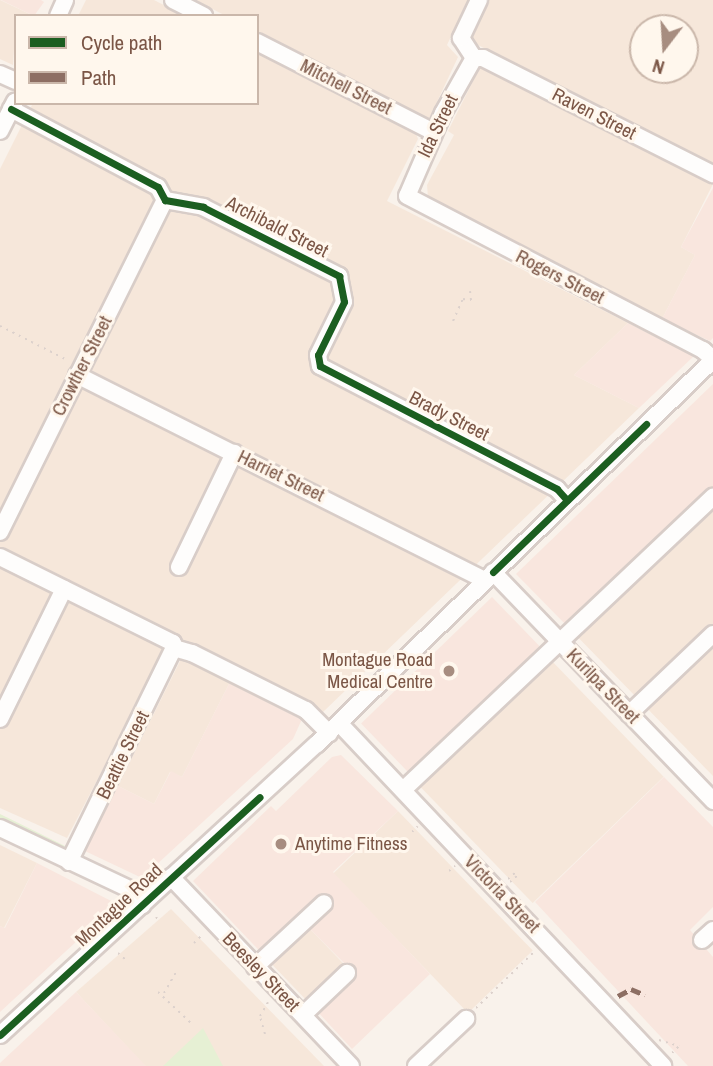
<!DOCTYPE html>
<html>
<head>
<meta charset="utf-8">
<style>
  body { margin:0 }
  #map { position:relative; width:713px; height:1066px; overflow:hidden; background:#f9f2eb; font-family:"Archivo Narrow",sans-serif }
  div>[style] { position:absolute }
  .residential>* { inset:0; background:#f6e7da; transform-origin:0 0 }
  .commercial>* { inset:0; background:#f9e6de; transform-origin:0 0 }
  .green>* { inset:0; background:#e6f0d4 }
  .path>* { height:2px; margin-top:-1px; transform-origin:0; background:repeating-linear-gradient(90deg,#dcd1cc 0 2px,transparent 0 7px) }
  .roads { filter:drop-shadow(2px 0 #d8cdc8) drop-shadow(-2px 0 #d8cdc8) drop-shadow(0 2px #d8cdc8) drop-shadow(0 -2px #d8cdc8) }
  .minor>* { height:16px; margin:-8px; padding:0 8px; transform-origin:8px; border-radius:8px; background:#fefdfc }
  .quiet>* { height:5px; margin-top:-2.5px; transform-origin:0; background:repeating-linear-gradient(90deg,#8d6e63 0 10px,transparent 0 15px) }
  .cycleway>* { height:7px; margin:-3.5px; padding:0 3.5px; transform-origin:3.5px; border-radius:3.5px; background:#1b5e20 }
  .dots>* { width:19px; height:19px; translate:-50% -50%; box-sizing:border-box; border:4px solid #fff7ed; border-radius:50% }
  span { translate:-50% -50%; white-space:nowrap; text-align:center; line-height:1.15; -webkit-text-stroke:6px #fff7ed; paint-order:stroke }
  .street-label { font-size:19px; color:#7b5646 }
  .poi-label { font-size:19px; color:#7b5646 }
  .right { translate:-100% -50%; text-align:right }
  .left { translate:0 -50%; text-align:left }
  .legend { position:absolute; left:14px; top:14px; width:245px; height:91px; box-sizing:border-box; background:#fff7ed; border:2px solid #cab7aa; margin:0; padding:9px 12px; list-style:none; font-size:21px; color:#7b5646 }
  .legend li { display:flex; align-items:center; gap:14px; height:35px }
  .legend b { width:35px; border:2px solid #cab7aa }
  .north { position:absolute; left:629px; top:14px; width:70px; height:70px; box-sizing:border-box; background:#fff7ed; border:2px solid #cab7aa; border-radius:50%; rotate:197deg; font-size:19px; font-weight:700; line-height:28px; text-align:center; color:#7b5646 }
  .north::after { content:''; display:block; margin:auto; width:24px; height:32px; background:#a78d80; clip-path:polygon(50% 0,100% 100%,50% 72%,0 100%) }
</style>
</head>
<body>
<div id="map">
  <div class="residential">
    <i style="clip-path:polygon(0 0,34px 16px,16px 16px,13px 65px,0 59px)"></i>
    <i style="clip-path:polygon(86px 0,154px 0,185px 16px,78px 16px)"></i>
    <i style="clip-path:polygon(195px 0,468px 0,447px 45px,458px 57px,429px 119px,257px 32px,257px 16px,226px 16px)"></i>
    <i style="clip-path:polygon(evenodd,489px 0,713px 0,713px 164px,470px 41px,489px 0,643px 28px,685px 28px,685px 70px,643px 70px,643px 28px)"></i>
    <i style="clip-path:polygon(257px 52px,416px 133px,418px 139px,387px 201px,628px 323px,574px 375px,639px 408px,323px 712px,0 548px,0 169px,33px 103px,257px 103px)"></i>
    <i style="clip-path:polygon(480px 67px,713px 184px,681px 247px,695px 255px,662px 319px,428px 197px,427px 185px,454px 135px,448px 131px)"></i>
    <i style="clip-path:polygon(713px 492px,713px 776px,569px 628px)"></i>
    <i style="clip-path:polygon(0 568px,165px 650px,67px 838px,0 808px)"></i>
    <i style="clip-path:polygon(182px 657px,230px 682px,182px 777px,170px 772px,154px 804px,118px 786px)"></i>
    <i style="left:549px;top:658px;width:165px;height:182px;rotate:46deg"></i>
    <i style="left:398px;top:811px;width:194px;height:90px;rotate:46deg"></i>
    <i style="clip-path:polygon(0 845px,37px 863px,4px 928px,0 926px)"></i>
    <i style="clip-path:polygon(171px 909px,324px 1066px,145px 1066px,76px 992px)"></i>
    <i style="left:310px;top:929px;width:63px;height:52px;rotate:46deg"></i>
  </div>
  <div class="commercial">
    <i style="clip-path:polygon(1px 0,41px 0,44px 2px,34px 16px)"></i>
    <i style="clip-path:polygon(713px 188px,713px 338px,710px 341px,662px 319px,695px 255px,681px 247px)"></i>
    <i style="clip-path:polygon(628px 323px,694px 356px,639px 408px,574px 375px)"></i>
    <i style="clip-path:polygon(713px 384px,713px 492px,569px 628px,516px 574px)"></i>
    <i style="left:492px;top:597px;width:71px;height:182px;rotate:46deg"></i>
    <i style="clip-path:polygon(230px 682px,302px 719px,293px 739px,142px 878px,85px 851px,118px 786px,154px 804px,171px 771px,182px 777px)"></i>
    <i style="clip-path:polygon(341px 755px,398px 811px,333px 872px,430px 974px,352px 1049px,316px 1010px,354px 973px,310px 929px,273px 965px,193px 881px,271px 806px,276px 811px,332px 757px)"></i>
    <i style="clip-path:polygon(664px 777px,713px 827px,713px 907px,690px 930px,713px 957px,713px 1066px,688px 1066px,535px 902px)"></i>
    <i style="clip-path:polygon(37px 863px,117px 904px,0 1012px,0 926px,5px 928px)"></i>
    <i style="clip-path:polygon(76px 992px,146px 1066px,0 1066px,0 1063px)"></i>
  </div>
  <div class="green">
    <i style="clip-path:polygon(0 814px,63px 845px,68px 848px,66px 852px,0 822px)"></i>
    <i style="clip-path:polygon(203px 1028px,223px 1066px,163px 1066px)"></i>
  </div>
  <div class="path">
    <i style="left:453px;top:321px;width:24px;rotate:-66deg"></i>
    <i style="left:463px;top:299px;width:8px;rotate:7deg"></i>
    <i style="left:471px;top:300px;width:9px;rotate:-96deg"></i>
    <i style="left:0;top:326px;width:75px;rotate:26.9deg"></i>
    <i style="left:412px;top:832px;width:8px;rotate:-45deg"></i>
    <i style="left:449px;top:871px;width:8px;rotate:-40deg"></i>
    <i style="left:508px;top:879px;width:11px;rotate:-41deg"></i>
    <i style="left:510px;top:882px;width:11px;rotate:-41deg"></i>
    <i style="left:156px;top:917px;width:5px;rotate:53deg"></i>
    <i style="left:194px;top:943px;width:10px;rotate:-45deg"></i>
    <i style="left:118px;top:953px;width:11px;rotate:41deg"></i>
    <i style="left:158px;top:992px;width:48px;rotate:43.3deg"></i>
    <i style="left:164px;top:993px;width:24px;rotate:-60deg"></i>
    <i style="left:476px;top:1008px;width:82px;rotate:-44deg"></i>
    <i style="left:265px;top:1034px;width:19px;rotate:-106deg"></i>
    <i style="left:260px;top:1016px;width:16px;rotate:-60deg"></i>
    <i style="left:659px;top:1040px;width:21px;rotate:17deg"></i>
    <i style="left:672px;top:1053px;width:10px;rotate:-45deg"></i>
  </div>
  <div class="roads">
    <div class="minor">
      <i style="left:173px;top:0;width:35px;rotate:27deg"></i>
      <i style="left:58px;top:16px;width:17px;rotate:-66deg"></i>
      <i style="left:257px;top:42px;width:199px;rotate:27deg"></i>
      <i style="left:474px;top:58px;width:63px;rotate:119.4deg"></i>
      <i style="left:443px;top:113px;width:90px;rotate:113.4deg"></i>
      <i style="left:407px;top:196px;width:334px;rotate:27.5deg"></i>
      <i style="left:703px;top:350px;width:13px;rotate:42deg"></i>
      <i style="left:474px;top:58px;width:9px"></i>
      <i style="left:483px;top:58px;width:258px;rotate:26.8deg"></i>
      <i style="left:474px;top:58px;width:24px;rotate:-123deg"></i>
      <i style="left:461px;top:38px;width:42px;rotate:-64.7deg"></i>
      <i style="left:0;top:74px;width:17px;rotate:24deg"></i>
      <i style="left:11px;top:109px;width:166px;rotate:28deg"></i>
      <i style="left:158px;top:187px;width:15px;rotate:62deg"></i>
      <i style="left:165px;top:200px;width:39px;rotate:10deg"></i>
      <i style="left:203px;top:207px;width:153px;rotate:26.9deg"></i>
      <i style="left:339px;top:276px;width:26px;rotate:79deg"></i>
      <i style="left:344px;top:302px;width:59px;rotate:116.1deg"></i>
      <i style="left:318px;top:355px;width:11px;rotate:80deg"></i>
      <i style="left:320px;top:366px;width:267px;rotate:27.4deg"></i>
      <i style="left:557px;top:489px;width:15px;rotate:48deg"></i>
      <i style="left:0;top:131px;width:33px;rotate:-63deg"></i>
      <i style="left:77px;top:375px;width:456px;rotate:26.7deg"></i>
      <i style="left:0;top:532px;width:371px;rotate:-63.6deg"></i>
      <i style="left:0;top:557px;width:193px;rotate:26.4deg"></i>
      <i style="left:173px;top:643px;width:5px;rotate:79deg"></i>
      <i style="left:174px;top:648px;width:19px;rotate:16deg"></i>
      <i style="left:192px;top:653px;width:127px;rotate:26.6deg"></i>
      <i style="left:306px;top:710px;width:33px;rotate:45deg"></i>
      <i style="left:179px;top:567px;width:127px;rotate:-64.2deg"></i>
      <i style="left:493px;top:572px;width:318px;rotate:46.1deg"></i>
      <i style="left:629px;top:714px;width:116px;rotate:-43.6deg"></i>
      <i style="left:0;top:719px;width:145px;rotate:-63.8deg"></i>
      <i style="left:339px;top:723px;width:472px;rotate:46.6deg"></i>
      <i style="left:403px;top:790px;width:427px;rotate:-43.4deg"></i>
      <i style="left:0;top:828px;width:147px;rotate:25.3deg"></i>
      <i style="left:133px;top:891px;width:17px;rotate:57deg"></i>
      <i style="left:69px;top:862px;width:238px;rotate:-63.9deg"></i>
      <i style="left:171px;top:877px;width:261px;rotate:46.4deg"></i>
      <i style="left:702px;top:940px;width:15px;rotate:-42deg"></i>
      <i style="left:255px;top:967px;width:94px;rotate:-42.8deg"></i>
      <i style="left:303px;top:1015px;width:61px;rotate:-43.7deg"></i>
      <i style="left:0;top:1035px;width:430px;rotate:-42.6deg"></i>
      <i style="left:317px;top:744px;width:552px;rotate:-44.12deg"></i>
      <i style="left:416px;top:1066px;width:69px;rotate:-43.2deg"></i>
    </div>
  </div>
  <div class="quiet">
    <i style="left:618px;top:996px;width:15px;rotate:-28deg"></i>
    <i style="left:631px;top:989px;width:15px;rotate:23deg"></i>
  </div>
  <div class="cycleway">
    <i style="left:11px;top:109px;width:166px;rotate:28deg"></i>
    <i style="left:158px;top:187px;width:15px;rotate:62deg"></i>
    <i style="left:165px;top:200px;width:39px;rotate:10deg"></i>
    <i style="left:203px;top:207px;width:153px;rotate:26.9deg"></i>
    <i style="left:339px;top:276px;width:26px;rotate:79deg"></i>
    <i style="left:344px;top:302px;width:59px;rotate:116.1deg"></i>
    <i style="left:318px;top:355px;width:11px;rotate:80deg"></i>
    <i style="left:320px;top:366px;width:267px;rotate:27.4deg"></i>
    <i style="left:557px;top:489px;width:15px;rotate:48deg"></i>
    <i style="left:493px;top:572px;width:213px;rotate:-44deg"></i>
    <i style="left:0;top:1035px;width:352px;rotate:-42.5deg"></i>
  </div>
  <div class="dots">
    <i style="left:449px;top:671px;background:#a78d80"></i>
    <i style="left:281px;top:844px;background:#a78d80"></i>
  </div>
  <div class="street-label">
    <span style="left:346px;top:87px;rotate:27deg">Mitchell Street</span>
    <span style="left:594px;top:114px;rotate:27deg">Raven Street</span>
    <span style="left:438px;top:126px;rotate:-64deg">Ida Street</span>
    <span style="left:277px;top:227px;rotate:27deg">Archibald Street</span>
    <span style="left:560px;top:277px;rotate:27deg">Rogers Street</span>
    <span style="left:82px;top:366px;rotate:-63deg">Crowther Street</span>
    <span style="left:449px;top:416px;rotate:27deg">Brady Street</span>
    <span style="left:281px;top:476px;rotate:26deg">Harriet Street</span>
    <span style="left:603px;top:686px;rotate:46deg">Kurilpa Street</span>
    <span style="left:123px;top:755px;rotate:-64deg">Beattie Street</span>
    <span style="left:502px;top:894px;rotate:46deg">Victoria Street</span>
    <span style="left:119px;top:905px;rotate:-43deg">Montague Road</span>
    <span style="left:261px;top:972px;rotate:46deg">Beesley Street</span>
  </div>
  <div class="poi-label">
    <span class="right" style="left:433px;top:671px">Montague Road<br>Medical Centre</span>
    <span class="left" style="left:295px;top:844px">Anytime Fitness</span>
  </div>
  <ul class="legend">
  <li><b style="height:9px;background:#1b5e20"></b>Cycle path</li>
  <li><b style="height:9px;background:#8d6e63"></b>Path</li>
  </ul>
  <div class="north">N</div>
</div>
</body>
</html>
